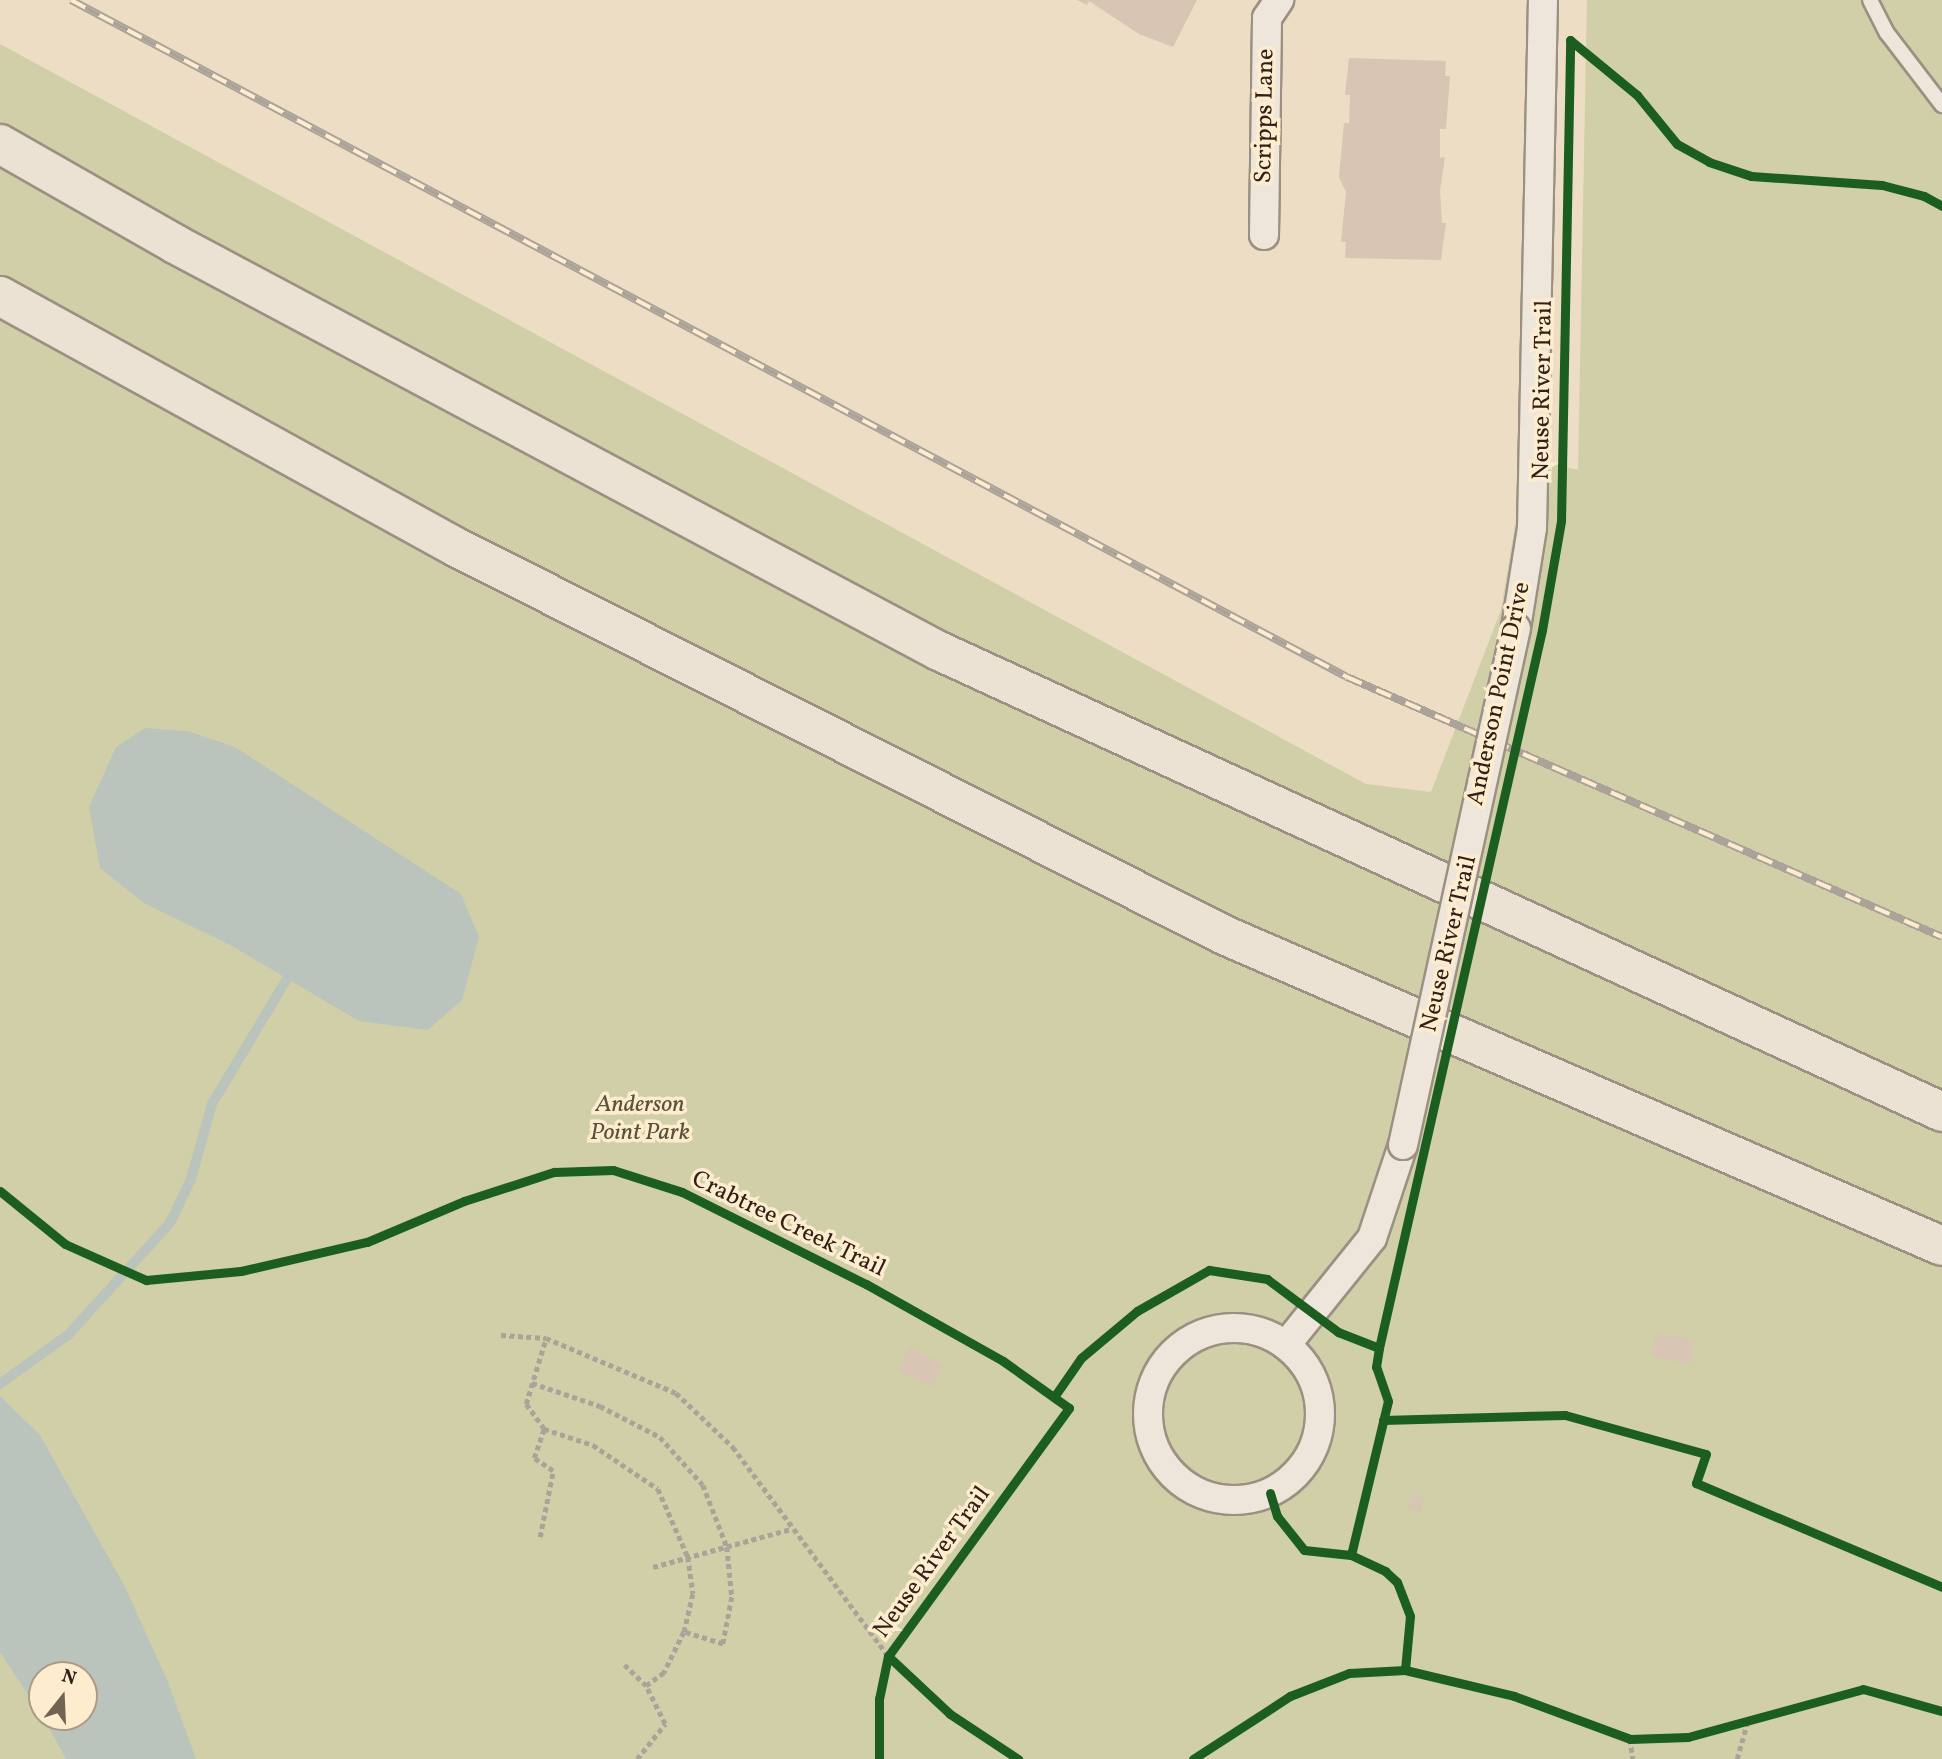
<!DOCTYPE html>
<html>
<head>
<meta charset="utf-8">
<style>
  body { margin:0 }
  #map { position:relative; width:1942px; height:1759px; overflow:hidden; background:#ecddc4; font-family:Vollkorn,serif }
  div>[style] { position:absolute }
  .green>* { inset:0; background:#d0cfa8 }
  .water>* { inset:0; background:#bbc4bc }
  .stream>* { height:10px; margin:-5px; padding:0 5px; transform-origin:5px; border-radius:5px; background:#bbc4bc }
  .building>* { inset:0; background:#d8c5b4; transform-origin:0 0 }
  .path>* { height:4.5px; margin-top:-2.25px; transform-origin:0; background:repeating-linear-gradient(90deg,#aba39a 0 5px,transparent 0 8.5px) }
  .roads { filter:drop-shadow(2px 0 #9b9081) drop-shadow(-2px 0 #9b9081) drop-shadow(0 2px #9b9081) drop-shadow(0 -2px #9b9081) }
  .lane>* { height:14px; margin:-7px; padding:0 7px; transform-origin:7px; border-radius:7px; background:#eee6da }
  .street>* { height:28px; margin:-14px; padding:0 14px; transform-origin:14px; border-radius:14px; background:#eee6da }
  .street>.ring { margin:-14px; padding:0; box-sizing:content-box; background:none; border:28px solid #eee6da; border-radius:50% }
  .highway>* { height:38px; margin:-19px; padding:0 19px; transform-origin:19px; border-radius:19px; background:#ebe2d3 }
  .rail>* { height:8px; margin-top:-4px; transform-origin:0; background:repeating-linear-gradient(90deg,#feecce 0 16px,#aba39a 0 32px); box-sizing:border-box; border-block:2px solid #aba39a }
  .bridges { filter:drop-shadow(2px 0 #9b9081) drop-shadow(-2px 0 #9b9081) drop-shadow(0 2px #9b9081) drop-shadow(0 -2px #9b9081) }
  .street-bridge>* { height:28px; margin:-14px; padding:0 14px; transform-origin:14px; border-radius:14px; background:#eee6da }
  .cycleway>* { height:9px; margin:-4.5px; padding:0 4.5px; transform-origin:4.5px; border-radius:4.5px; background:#1b5e20 }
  span { translate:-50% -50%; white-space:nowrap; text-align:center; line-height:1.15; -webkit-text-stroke:7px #feecce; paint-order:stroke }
  .street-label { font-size:24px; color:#312017 }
  .park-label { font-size:24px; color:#5a513c; font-style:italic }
  .north { position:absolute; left:28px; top:1661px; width:70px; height:70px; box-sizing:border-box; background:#feecce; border:2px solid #ac9a85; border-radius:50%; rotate:18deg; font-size:19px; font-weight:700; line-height:28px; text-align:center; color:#312017 }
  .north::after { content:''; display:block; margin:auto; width:24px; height:32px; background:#726254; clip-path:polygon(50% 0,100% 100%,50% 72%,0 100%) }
</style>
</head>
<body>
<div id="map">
  <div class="green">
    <i style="clip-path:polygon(evenodd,1587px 0,1942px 0,1942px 1759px,0 1759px,0 44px,1366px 784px,1431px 792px,1501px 610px,1526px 458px,1578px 470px,1587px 0,42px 1675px,84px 1675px,84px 1717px,42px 1717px,42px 1675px)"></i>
  </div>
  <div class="water">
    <i style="clip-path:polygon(145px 728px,187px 731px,235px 747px,461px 894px,479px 937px,462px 1000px,428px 1030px,359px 1021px,232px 946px,144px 903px,100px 868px,89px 807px,116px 747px)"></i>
    <i style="clip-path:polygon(0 1396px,40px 1435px,124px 1585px,168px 1682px,196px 1759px,66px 1759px,43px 1717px,84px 1717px,84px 1675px,42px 1675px,42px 1716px,0 1652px)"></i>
  </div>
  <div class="stream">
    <i style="left:0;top:1384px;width:84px;rotate:-35.8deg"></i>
    <i style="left:68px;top:1335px;width:151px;rotate:-47.7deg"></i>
    <i style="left:170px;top:1223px;width:49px;rotate:-64.5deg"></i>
    <i style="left:191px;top:1179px;width:78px;rotate:-74.4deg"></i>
    <i style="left:212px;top:1104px;width:148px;rotate:-59.1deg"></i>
  </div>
  <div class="building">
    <i style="clip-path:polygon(1077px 0,1197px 0,1173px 47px,1139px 34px,1089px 1px,1087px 5px)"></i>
    <i style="clip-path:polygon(1349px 58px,1446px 61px,1445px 76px,1450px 76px,1446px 129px,1440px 129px,1440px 158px,1445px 157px,1440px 191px,1442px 223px,1446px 223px,1441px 260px,1345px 258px,1346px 242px,1341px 242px,1346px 192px,1339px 177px,1344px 123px,1349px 123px,1350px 95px,1345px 95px)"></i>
    <i style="left:1656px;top:1333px;width:39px;height:24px;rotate:12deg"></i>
    <i style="left:909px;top:1348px;width:38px;height:25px;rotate:25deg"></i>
    <i style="clip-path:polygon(1413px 1494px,1424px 1498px,1421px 1512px,1408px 1509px)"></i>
  </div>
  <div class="path">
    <i style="left:501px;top:1335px;width:45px;rotate:3.8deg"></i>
    <i style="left:546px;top:1338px;width:141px;rotate:22.9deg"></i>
    <i style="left:676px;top:1393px;width:79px;rotate:43.5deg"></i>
    <i style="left:733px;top:1447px;width:260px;rotate:53.4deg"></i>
    <i style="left:532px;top:1383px;width:72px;rotate:18.7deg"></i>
    <i style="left:600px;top:1406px;width:68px;rotate:27.3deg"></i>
    <i style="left:660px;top:1437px;width:64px;rotate:48.1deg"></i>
    <i style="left:703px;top:1485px;width:66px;rotate:68.8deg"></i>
    <i style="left:727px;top:1547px;width:50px;rotate:84.3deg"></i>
    <i style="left:732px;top:1597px;width:48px;rotate:100.8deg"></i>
    <i style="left:723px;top:1644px;width:41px;rotate:-162.9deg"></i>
    <i style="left:1383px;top:1420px;width:182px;rotate:-1.6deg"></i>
    <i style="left:1565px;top:1415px;width:146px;rotate:15.5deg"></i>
    <i style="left:1706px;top:1454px;width:31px;rotate:109deg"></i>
    <i style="left:1696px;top:1483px;width:267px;rotate:22.9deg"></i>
    <i style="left:544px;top:1429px;width:52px;rotate:18.1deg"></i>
    <i style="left:593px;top:1445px;width:78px;rotate:34.1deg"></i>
    <i style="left:658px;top:1489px;width:74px;rotate:66.2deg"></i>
    <i style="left:688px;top:1557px;width:37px;rotate:82deg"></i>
    <i style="left:693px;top:1594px;width:39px;rotate:103deg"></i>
    <i style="left:684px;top:1632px;width:46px;rotate:116deg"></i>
    <i style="left:664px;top:1673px;width:22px;rotate:144deg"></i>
    <i style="left:646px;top:1686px;width:30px;rotate:-136deg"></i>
    <i style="left:540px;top:1537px;width:67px;rotate:-78.9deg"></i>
    <i style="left:553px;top:1471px;width:23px;rotate:-146deg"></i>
    <i style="left:534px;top:1458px;width:31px;rotate:-71deg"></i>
    <i style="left:544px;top:1429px;width:31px;rotate:-126deg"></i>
    <i style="left:526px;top:1404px;width:69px;rotate:-73.1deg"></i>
    <i style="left:653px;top:1567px;width:143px;rotate:-15.4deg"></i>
    <i style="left:1630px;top:1739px;width:20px;rotate:81deg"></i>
    <i style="left:637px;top:1759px;width:45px;rotate:-51.3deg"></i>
    <i style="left:665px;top:1724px;width:42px;rotate:-116.6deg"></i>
    <i style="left:1737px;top:1759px;width:41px;rotate:-74.2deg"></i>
  </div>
  <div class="roads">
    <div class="lane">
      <i style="left:1870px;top:0;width:37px;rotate:63deg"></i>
      <i style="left:1887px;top:33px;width:91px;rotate:52.6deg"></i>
    </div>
    <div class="street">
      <i style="left:1264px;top:235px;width:217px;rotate:-89.2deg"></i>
      <i style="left:1267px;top:18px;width:22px;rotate:-56deg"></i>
      <i style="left:1516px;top:628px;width:101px;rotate:-80.9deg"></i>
      <i style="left:1532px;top:528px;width:528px;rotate:-88.81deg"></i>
      <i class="ring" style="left:1148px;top:1328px;width:144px;height:144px"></i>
      <i style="left:1286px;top:1345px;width:137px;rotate:-51.2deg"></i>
      <i style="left:1372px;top:1238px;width:98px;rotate:-71.6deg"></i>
    </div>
    <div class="highway">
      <i style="left:0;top:144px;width:202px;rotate:29.7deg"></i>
      <i style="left:175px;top:244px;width:866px;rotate:28.05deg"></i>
      <i style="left:939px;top:651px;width:1104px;rotate:24.68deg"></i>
      <i style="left:0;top:296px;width:518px;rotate:28.84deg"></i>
      <i style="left:454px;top:546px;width:863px;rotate:26.8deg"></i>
      <i style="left:1224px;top:935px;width:782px;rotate:23.42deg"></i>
    </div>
  </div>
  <div class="rail">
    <i style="left:71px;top:0;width:1444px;rotate:27.95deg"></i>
    <i style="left:1347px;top:677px;width:649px;rotate:23.6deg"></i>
  </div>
  <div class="bridges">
    <div class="street-bridge">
      <i style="left:1403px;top:1145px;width:529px;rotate:-77.67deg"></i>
    </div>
  </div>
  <div class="cycleway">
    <i style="left:1570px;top:40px;width:87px;rotate:39.4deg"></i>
    <i style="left:1637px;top:95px;width:63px;rotate:50.8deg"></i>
    <i style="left:1677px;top:144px;width:37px;rotate:29deg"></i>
    <i style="left:1709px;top:162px;width:44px;rotate:18.4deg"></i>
    <i style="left:1751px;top:176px;width:131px;rotate:3.9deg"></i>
    <i style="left:1882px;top:185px;width:43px;rotate:14.7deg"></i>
    <i style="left:1924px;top:196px;width:21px;rotate:29deg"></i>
    <i style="left:0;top:1191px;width:84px;rotate:39.2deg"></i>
    <i style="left:65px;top:1244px;width:89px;rotate:24deg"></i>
    <i style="left:146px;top:1280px;width:95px;rotate:-5.4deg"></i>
    <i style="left:241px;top:1271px;width:129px;rotate:-13deg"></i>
    <i style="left:367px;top:1242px;width:105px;rotate:-22.9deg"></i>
    <i style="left:464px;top:1201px;width:95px;rotate:-17.9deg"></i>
    <i style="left:554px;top:1172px;width:59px;rotate:-1.9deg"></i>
    <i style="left:613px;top:1170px;width:72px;rotate:17.7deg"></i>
    <i style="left:682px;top:1192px;width:206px;rotate:26.6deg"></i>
    <i style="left:866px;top:1284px;width:157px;rotate:29.3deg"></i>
    <i style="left:1003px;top:1361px;width:81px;rotate:35.5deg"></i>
    <i style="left:1069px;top:1408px;width:307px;rotate:126.1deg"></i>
    <i style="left:888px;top:1656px;width:44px;rotate:101.8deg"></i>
    <i style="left:879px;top:1699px;width:60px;rotate:90deg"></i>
    <i style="left:1054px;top:1397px;width:47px;rotate:-55.3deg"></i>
    <i style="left:1081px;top:1358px;width:73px;rotate:-40deg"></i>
    <i style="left:1137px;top:1311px;width:83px;rotate:-29.7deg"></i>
    <i style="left:1209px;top:1270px;width:59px;rotate:8.8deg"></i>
    <i style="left:1267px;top:1279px;width:89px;rotate:36.7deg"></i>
    <i style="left:1338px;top:1332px;width:44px;rotate:21.3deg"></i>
    <i style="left:1383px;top:1420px;width:182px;rotate:-1.6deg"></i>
    <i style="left:1565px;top:1415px;width:146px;rotate:15.5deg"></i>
    <i style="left:1706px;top:1454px;width:31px;rotate:109deg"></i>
    <i style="left:1696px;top:1483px;width:267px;rotate:22.9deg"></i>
    <i style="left:1270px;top:1493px;width:24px;rotate:73deg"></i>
    <i style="left:1277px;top:1516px;width:43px;rotate:51.5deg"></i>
    <i style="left:1304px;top:1550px;width:47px;rotate:6.1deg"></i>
    <i style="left:1351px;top:1555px;width:38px;rotate:25deg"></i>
    <i style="left:1385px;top:1571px;width:16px;rotate:43deg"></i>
    <i style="left:1397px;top:1582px;width:36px;rotate:69deg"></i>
    <i style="left:1410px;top:1616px;width:54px;rotate:95.3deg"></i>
    <i style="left:1351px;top:1555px;width:158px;rotate:-76.5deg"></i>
    <i style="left:1388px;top:1401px;width:36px;rotate:-109deg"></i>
    <i style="left:1376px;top:1367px;width:19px;rotate:-81deg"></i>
    <i style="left:1379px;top:1348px;width:736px;rotate:-77.21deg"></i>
    <i style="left:1542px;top:630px;width:111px;rotate:-80.1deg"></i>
    <i style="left:1561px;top:521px;width:481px;rotate:-88.9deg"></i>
    <i style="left:888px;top:1656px;width:85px;rotate:43.1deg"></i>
    <i style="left:950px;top:1714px;width:82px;rotate:33.5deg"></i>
    <i style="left:1193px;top:1759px;width:116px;rotate:-33deg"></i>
    <i style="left:1290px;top:1696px;width:63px;rotate:-21.3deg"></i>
    <i style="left:1349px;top:1673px;width:56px;rotate:-3.1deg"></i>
    <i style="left:1405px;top:1670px;width:112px;rotate:13.4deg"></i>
    <i style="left:1514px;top:1696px;width:124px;rotate:20.3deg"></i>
    <i style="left:1630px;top:1739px;width:58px;rotate:-2deg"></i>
    <i style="left:1688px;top:1737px;width:181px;rotate:-15.3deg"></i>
    <i style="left:1863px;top:1689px;width:82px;rotate:15.6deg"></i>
  </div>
  <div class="street-label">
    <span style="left:1266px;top:116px;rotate:-89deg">Scripps Lane</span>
    <span style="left:1544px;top:390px;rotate:-89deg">Neuse River Trail</span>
    <span style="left:1500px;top:694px;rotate:-78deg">Anderson Point Drive</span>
    <span style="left:1450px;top:944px;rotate:-77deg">Neuse River Trail</span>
    <span style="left:788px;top:1225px;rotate:26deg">Crabtree Creek Trail</span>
    <span style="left:933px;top:1563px;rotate:-54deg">Neuse River Trail</span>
  </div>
  <div class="park-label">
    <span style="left:640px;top:1120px">Anderson<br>Point Park</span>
  </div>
  <div class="north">N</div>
</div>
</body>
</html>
